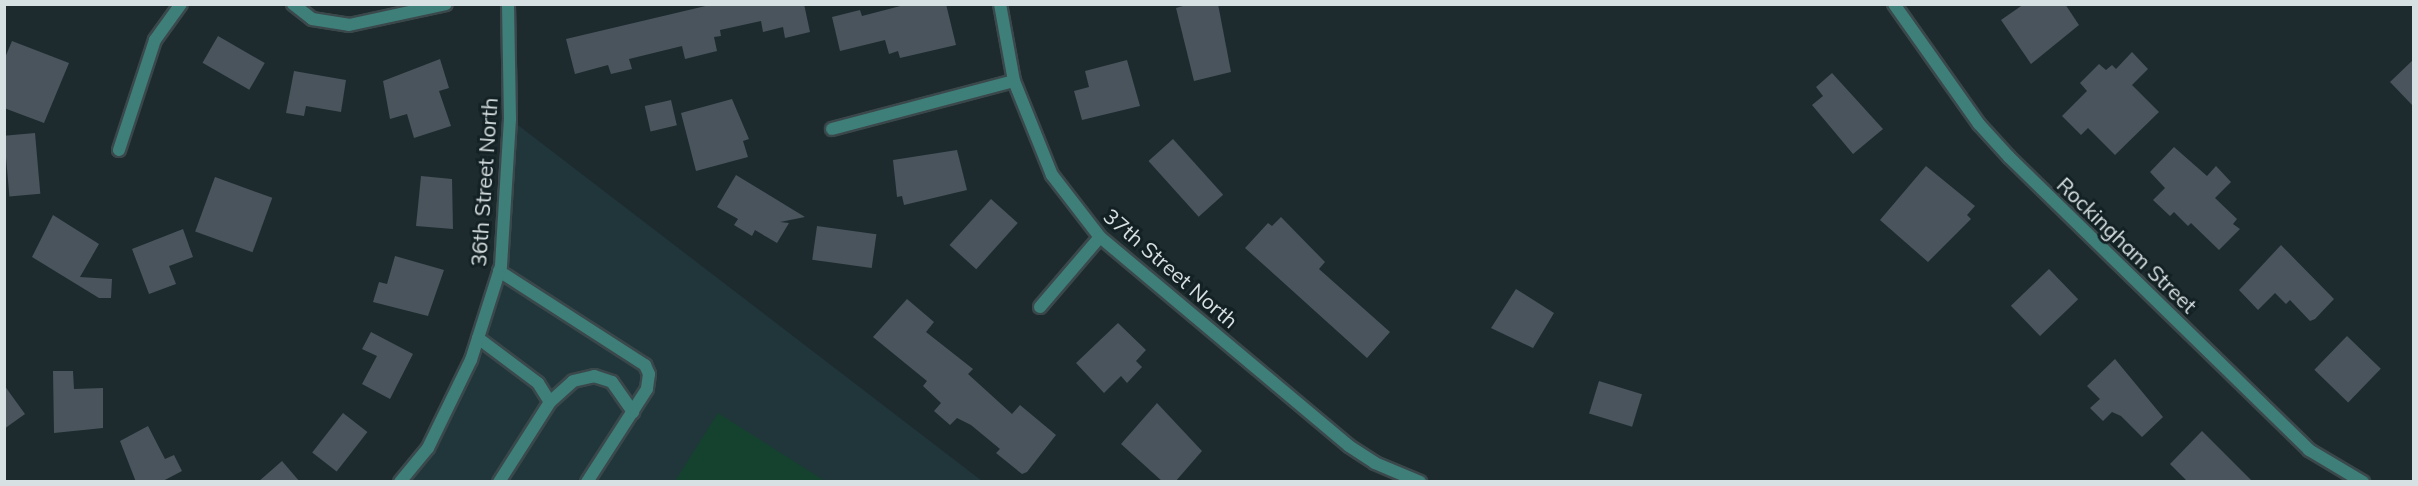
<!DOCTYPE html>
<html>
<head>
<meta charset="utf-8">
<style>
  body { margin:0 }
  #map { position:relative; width:2418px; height:486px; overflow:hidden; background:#1d2b2e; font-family:Mulish,sans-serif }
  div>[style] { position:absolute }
  .built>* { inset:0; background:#21363b }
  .green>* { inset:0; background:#15412f }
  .building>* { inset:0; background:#49545c; transform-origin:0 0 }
  .roads { filter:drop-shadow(2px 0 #3b484b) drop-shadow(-2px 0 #3b484b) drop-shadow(0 2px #3b484b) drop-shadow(0 -2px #3b484b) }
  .lane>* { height:12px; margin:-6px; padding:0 6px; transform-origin:6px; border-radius:6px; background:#3e7f7a }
  .street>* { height:12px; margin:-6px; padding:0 6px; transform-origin:6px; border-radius:6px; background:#3e7f7a }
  span { translate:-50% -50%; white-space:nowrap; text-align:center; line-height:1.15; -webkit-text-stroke:6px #142124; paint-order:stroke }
  .street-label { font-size:21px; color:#d7e0e2 }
  .frame { position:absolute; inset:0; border:6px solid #d7e0e2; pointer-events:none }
</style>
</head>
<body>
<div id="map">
  <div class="built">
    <i style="clip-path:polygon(510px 119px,982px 481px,400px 482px,428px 448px,471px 360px,501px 266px)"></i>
  </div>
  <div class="green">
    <i style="clip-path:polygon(718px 413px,825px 481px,675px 481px)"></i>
  </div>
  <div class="building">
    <i style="clip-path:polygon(714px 4px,804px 4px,810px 32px,785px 38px,783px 27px,763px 32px,761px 21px,720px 30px,721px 36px,714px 37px,717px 51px,685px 59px,682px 46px,629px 59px,632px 69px,611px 74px,608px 65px,575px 74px,566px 39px)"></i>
    <i style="clip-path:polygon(908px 4px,946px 4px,956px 45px,900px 58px,898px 51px,889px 54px,885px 40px,840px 51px,832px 17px,860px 10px,862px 16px)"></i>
    <i style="clip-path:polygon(1190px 4px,1218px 4px,1231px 72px,1194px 81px,1176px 8px)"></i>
    <i style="clip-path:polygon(2024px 4px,2065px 4px,2079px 25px,2031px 64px,2001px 20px)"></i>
    <i style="left:218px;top:36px;width:54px;height:31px;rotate:30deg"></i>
    <i style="clip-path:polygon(12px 41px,69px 63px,44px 123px,4px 108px,4px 60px)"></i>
    <i style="clip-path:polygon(2132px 52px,2148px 69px,2132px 85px,2159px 112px,2115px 155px,2088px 128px,2081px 135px,2062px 116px,2087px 91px,2080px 83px,2099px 64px,2106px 70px,2112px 65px,2116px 69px)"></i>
    <i style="clip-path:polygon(440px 59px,449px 88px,439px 91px,451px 126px,414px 138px,407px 114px,390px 119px,383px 81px)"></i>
    <i style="clip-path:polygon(2414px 59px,2414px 107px,2390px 82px)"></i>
    <i style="clip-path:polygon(1127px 60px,1140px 106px,1082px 120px,1074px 91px,1089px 87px,1085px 71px)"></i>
    <i style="clip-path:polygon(294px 71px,346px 80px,341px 112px,306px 106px,304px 116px,286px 113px)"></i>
    <i style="clip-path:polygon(1832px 73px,1883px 129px,1853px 154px,1812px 105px,1823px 96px,1816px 87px)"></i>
    <i style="clip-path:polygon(732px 99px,749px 139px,743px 141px,748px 157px,696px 171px,681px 113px)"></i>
    <i style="left:671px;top:100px;width:26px;height:27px;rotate:77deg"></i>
    <i style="left:35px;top:133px;width:61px;height:31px;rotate:85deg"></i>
    <i style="left:1173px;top:139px;width:75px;height:33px;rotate:48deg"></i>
    <i style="clip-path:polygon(2174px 147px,2207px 176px,2216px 166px,2231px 182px,2215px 198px,2237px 219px,2233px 224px,2240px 229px,2219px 250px,2191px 223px,2188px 226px,2174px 212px,2170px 216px,2153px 200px,2165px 188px,2150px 172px)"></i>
    <i style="clip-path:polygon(957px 150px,967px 190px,904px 205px,902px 196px,897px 197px,893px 160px)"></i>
    <i style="clip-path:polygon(1926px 166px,1975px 206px,1967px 215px,1971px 219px,1928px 262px,1880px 220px)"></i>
    <i style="clip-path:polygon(736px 175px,805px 217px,780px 222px,789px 223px,777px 243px,755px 230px,752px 236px,734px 225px,738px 219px,717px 207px)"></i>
    <i style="clip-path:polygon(421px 176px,452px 179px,453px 229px,416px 226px)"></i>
    <i style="left:215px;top:177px;width:61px;height:58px;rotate:20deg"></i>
    <i style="left:991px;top:199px;width:36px;height:62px;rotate:42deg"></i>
    <i style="clip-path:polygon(53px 215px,99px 244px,80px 277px,112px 279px,111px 298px,99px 298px,32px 257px)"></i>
    <i style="clip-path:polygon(1281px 217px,1325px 262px,1319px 269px,1390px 332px,1367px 358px,1245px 248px,1268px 223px,1272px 226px)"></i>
    <i style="left:817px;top:226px;width:60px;height:34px;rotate:8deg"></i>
    <i style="clip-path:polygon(183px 229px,193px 257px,169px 266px,176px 284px,149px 294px,132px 249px)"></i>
    <i style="clip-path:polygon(2281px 245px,2334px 299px,2315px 319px,2310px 321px,2290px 300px,2286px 304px,2275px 293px,2258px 310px,2239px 290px)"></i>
    <i style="clip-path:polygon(395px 256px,444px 270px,428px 316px,373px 302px,379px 282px,387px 284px)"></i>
    <i style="left:2049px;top:269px;width:42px;height:53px;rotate:46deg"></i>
    <i style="clip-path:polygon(1516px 289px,1554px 313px,1533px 348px,1491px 328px)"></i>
    <i style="clip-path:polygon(907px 299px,934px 322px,926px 332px,973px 369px,968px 374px,1012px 414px,1020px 405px,1056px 435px,1027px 472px,1022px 474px,996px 453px,1000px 449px,971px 425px,957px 418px,950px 425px,934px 411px,941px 403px,923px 386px,927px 381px,873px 337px)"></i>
    <i style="clip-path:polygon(1118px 323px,1146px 350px,1136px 361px,1142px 367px,1127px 383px,1121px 376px,1104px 393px,1076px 363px)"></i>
    <i style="clip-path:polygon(371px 332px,413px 354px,390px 399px,362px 384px,377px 356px,362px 349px)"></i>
    <i style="left:2347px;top:336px;width:47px;height:47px;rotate:44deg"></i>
    <i style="clip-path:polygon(2115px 359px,2163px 417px,2142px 437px,2121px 416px,2112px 412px,2103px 421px,2090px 408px,2100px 399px,2087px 386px)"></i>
    <i style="clip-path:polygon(53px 371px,73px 371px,74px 389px,103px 388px,103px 428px,54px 433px)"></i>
    <i style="left:1599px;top:381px;width:45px;height:34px;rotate:17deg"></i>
    <i style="clip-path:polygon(4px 385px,25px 414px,4px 429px)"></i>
    <i style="clip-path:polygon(1157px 403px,1202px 451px,1175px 482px,1163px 482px,1121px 444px)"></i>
    <i style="left:343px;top:413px;width:31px;height:50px;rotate:38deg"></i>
    <i style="clip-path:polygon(148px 426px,165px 459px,174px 455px,182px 471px,161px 482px,136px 482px,120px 441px)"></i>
    <i style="clip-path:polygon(2202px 431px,2253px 482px,2188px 482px,2170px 464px)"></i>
    <i style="clip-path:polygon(282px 461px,300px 482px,258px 482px)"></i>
  </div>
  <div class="roads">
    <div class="lane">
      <i style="left:499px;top:271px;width:174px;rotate:32.8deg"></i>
      <i style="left:645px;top:365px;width:10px;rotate:66deg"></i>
      <i style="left:649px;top:374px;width:15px;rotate:98deg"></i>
      <i style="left:647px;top:389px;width:111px;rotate:122.8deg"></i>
      <i style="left:478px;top:338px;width:75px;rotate:36.9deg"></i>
      <i style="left:538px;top:383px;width:22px;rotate:58deg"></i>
      <i style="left:550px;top:402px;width:95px;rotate:122.5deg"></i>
      <i style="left:550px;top:402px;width:31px;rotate:-42deg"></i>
      <i style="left:573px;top:381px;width:22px;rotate:-13deg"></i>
      <i style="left:594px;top:376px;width:19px;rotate:18deg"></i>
      <i style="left:612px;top:382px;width:37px;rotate:55deg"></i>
    </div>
    <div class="street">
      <i style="left:293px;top:4px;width:24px;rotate:38deg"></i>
      <i style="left:312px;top:19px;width:37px;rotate:9deg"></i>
      <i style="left:349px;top:25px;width:99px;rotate:-12.2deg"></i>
      <i style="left:1000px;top:4px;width:78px;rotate:79.7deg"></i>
      <i style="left:1014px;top:81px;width:101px;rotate:68deg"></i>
      <i style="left:1052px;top:175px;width:78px;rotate:52.3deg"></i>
      <i style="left:1100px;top:237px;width:325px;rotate:40deg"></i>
      <i style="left:1349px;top:446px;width:31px;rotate:33deg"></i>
      <i style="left:1375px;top:463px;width:49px;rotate:22.9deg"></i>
      <i style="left:1894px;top:4px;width:147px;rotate:54.7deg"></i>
      <i style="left:1979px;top:124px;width:45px;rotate:47.7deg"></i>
      <i style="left:2009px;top:157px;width:419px;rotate:44.3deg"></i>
      <i style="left:2309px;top:450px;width:63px;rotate:30.7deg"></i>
      <i style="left:832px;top:129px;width:188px;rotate:-14.8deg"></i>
      <i style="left:119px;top:150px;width:116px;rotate:-71.9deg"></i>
      <i style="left:155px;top:40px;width:44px;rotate:-54.2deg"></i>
      <i style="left:1040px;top:307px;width:92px;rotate:-49.4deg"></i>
      <i style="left:400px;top:482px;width:44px;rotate:-50.5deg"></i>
      <i style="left:428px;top:448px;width:98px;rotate:-64deg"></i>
      <i style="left:471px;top:360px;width:99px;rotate:-72.3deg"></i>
      <i style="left:501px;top:266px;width:147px;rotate:-86.5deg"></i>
      <i style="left:510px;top:119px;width:115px;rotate:-91deg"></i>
    </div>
  </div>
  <div class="street-label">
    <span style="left:484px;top:182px;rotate:-86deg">36th Street North</span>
    <span style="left:2127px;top:245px;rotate:44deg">Rockingham Street</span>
    <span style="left:1171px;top:268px;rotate:41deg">37th Street North</span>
  </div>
  <div class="frame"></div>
</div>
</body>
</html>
